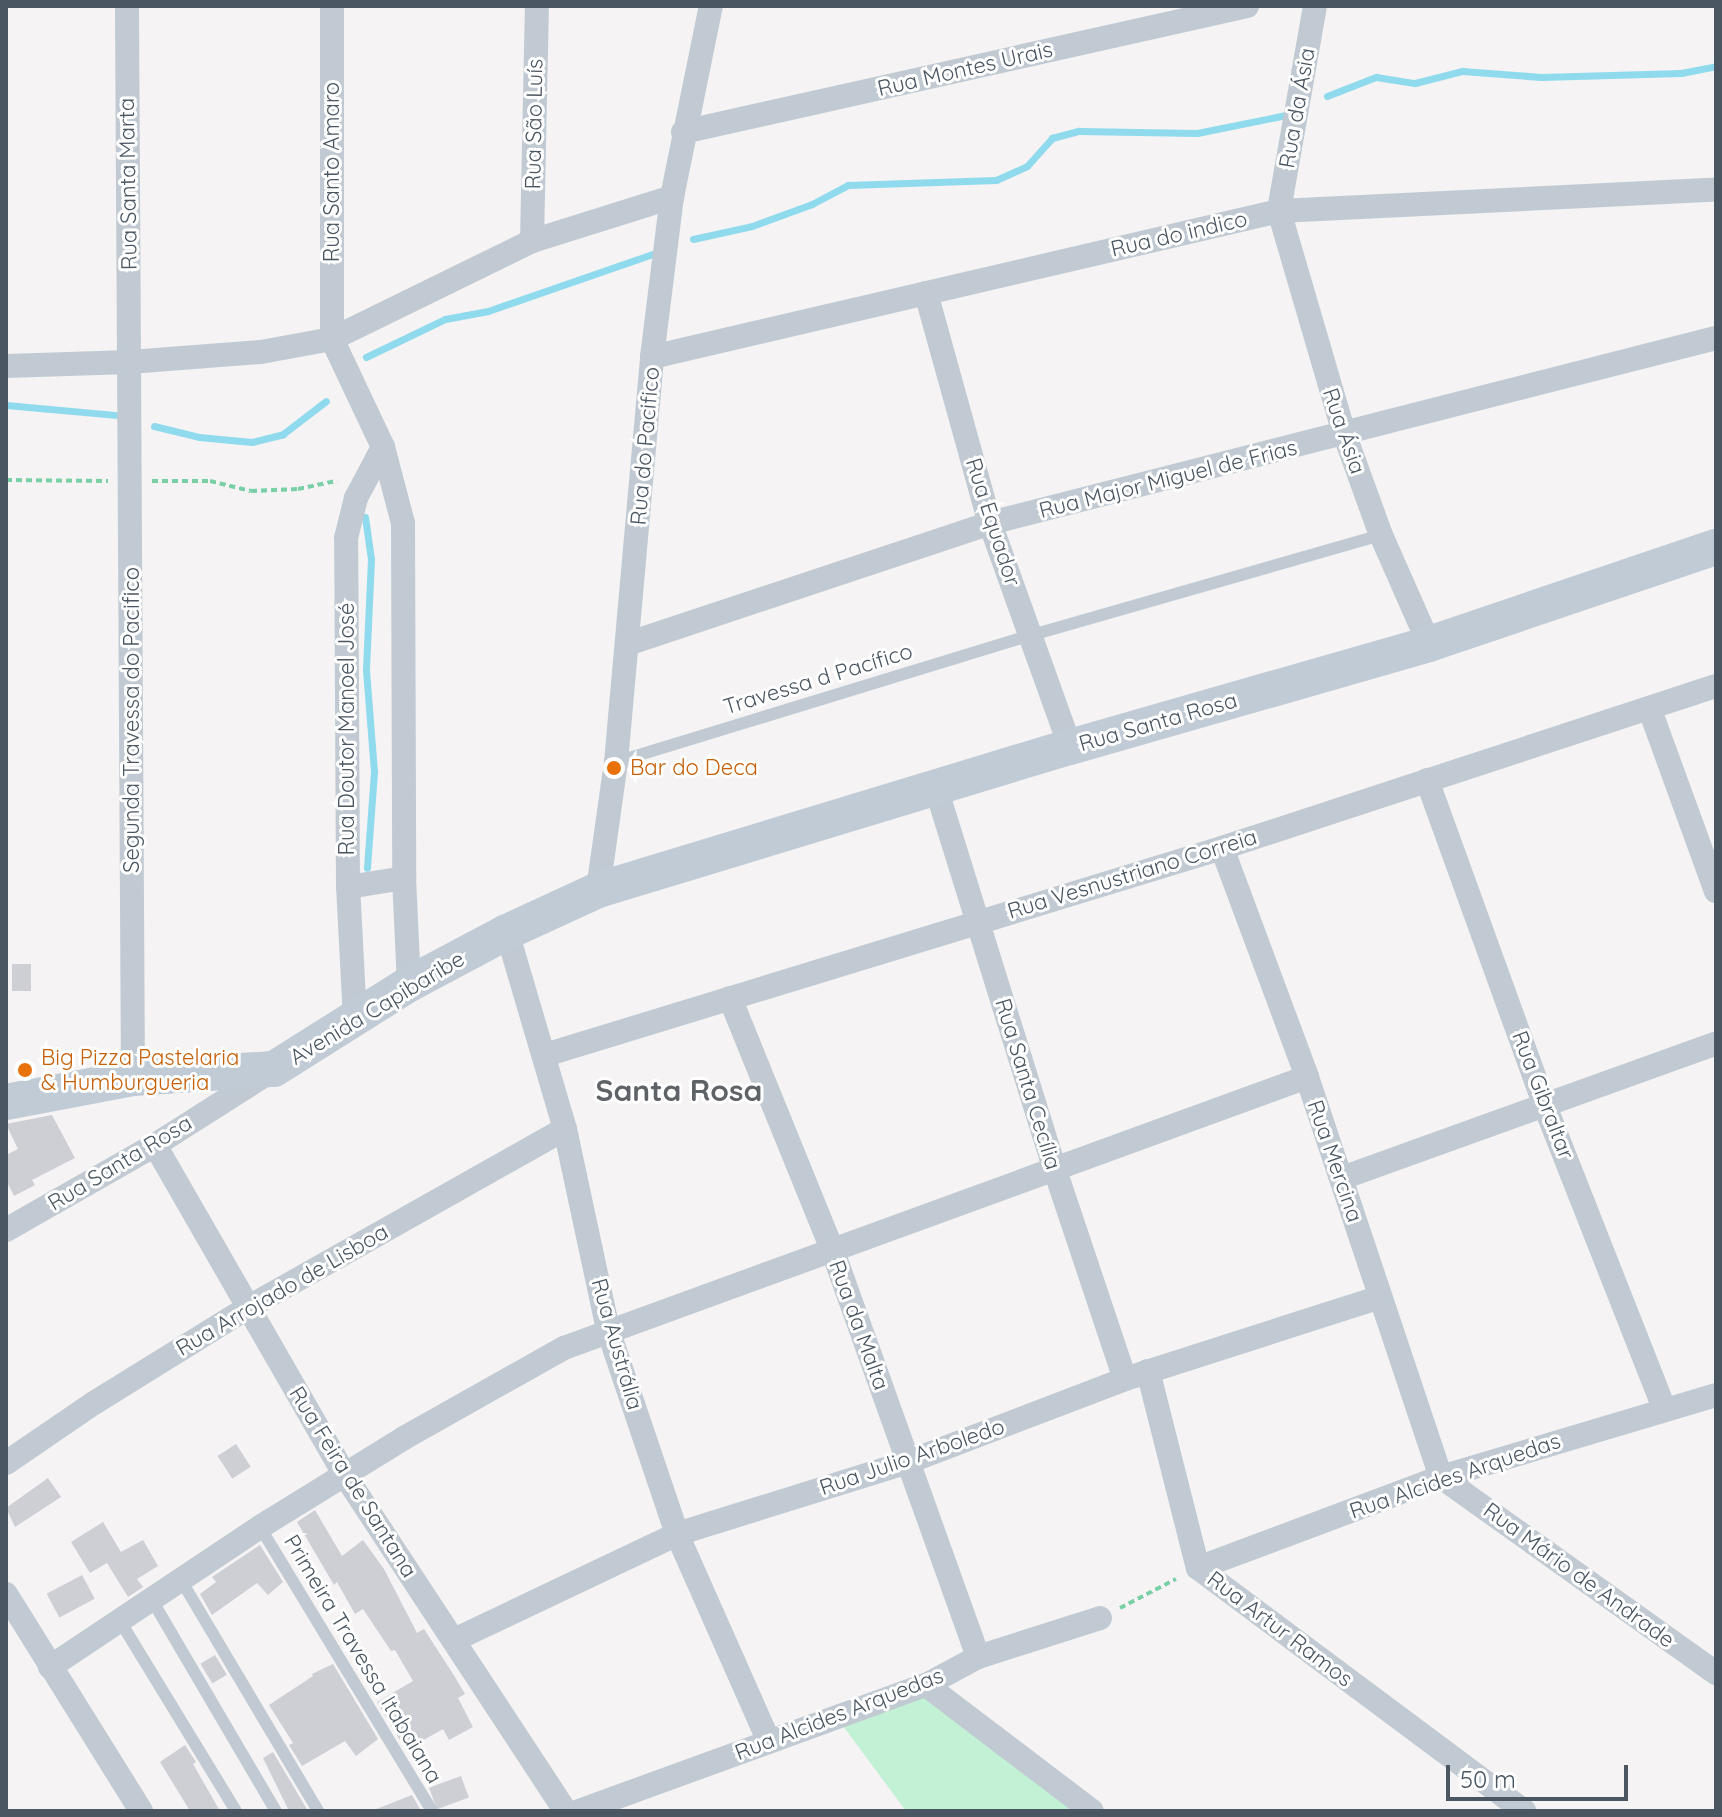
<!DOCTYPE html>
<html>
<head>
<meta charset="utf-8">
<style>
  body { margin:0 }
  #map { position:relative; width:1722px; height:1817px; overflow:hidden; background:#f5f3f3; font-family:Quicksand,sans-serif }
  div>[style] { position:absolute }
  .green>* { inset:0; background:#c3f1d5 }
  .stream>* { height:7px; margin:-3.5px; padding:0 3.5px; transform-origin:3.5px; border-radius:3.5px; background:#90daee }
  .building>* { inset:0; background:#cdcfd5; transform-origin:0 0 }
  .path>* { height:4px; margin-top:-2px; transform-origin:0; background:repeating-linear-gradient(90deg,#7ad0a6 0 6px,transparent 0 10px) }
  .lane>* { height:12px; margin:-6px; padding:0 6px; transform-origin:6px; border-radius:6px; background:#c1cad2 }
  .street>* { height:24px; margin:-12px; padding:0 12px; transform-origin:12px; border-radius:12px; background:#c1cad2 }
  .secondary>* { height:36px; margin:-18px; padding:0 18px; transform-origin:18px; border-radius:18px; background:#c1cbd6 }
  .dots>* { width:22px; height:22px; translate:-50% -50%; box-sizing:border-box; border:4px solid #fff; border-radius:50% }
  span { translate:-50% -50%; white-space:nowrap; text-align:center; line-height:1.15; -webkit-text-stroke:6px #fff; paint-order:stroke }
  .street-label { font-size:22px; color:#4a5661 }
  .food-label { font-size:22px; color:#c56008 }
  .left { translate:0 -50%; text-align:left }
  .district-label { font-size:30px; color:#5f6368; font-weight:700 }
  .frame { position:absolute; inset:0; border:8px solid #4a5661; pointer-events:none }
  .scale { position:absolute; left:1446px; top:1765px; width:182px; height:36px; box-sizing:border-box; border:4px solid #4a5661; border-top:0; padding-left:10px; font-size:24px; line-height:28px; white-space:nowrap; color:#4a5661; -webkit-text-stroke:6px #fff; paint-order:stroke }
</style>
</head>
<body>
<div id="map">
  <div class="green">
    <i style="clip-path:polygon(924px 1690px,1081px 1811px,906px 1811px,840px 1722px)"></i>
  </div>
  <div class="stream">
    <i style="left:1327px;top:96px;width:53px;rotate:-21.2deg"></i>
    <i style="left:1376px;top:77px;width:39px;rotate:9deg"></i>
    <i style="left:1415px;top:83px;width:49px;rotate:-14.3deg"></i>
    <i style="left:1462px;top:71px;width:79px;rotate:4.3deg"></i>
    <i style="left:1541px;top:77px;width:140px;rotate:-1.6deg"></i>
    <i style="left:1681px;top:73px;width:36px;rotate:-11deg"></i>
    <i style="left:693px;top:239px;width:60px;rotate:-12.4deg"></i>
    <i style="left:752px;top:226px;width:64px;rotate:-20.1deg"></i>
    <i style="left:812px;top:204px;width:41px;rotate:-27.8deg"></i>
    <i style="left:848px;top:185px;width:148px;rotate:-1.9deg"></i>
    <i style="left:996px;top:180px;width:34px;rotate:-24deg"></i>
    <i style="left:1027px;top:166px;width:38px;rotate:-48deg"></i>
    <i style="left:1052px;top:138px;width:28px;rotate:-15deg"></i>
    <i style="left:1079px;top:131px;width:118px;rotate:1deg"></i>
    <i style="left:1197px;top:133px;width:96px;rotate:-11.4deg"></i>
    <i style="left:366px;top:357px;width:88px;rotate:-25.7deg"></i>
    <i style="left:445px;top:319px;width:44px;rotate:-10.5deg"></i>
    <i style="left:488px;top:311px;width:175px;rotate:-19.1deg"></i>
    <i style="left:6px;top:405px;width:109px;rotate:5.2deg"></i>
    <i style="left:154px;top:426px;width:46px;rotate:13.7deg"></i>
    <i style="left:199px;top:437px;width:53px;rotate:5.4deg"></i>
    <i style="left:252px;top:442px;width:32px;rotate:-14deg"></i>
    <i style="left:283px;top:434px;width:54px;rotate:-37.5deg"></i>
    <i style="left:365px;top:517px;width:42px;rotate:81.9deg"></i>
    <i style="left:371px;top:559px;width:111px;rotate:92.6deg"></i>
    <i style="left:366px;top:670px;width:102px;rotate:85.5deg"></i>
    <i style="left:374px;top:772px;width:96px;rotate:94.2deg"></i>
  </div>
  <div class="building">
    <i style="left:12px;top:964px;width:19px;height:27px"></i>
    <i style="clip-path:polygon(52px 1115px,75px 1158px,32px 1180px,35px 1185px,14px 1196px,6px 1180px,6px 1155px,18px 1149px,6px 1124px)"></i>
    <i style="left:236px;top:1444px;width:27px;height:22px;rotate:57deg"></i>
    <i style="clip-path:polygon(48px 1478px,61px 1497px,15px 1527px,6px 1508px)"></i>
    <i style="clip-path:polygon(315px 1510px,342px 1556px,363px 1540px,384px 1569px,417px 1633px,424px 1629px,455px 1677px,465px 1694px,458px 1698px,473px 1727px,449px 1740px,443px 1729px,406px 1750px,377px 1702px,413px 1681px,395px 1650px,391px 1651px,363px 1609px,355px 1614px,337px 1582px,334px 1585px,297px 1522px)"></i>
    <i style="clip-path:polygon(103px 1522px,121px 1552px,143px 1540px,158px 1566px,137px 1579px,143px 1587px,128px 1597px,107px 1563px,90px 1573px,71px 1542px)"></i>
    <i style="clip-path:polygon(260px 1545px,283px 1582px,268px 1595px,257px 1583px,212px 1615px,200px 1594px,216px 1582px,212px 1577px)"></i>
    <i style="left:82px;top:1575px;width:27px;height:40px;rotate:62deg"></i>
    <i style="left:215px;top:1655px;width:23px;height:17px;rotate:59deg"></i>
    <i style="clip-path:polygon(333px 1664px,378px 1739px,356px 1756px,345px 1741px,302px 1766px,289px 1745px,293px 1743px,269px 1705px,313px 1676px,312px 1674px)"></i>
    <i style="clip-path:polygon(185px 1745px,196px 1762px,193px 1764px,220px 1811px,190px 1811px,160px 1762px)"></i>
    <i style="clip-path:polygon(273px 1752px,308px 1811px,289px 1811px,263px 1758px)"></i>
    <i style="left:461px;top:1776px;width:23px;height:34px;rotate:70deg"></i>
    <i style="clip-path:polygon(412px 1795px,421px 1811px,375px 1811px,374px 1810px)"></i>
  </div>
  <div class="path">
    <i style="left:6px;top:480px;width:102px;rotate:0.6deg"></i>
    <i style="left:152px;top:481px;width:58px"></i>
    <i style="left:210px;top:481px;width:42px;rotate:13.7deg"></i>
    <i style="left:251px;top:491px;width:47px;rotate:-2.4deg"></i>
    <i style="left:298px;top:489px;width:40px;rotate:-12deg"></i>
    <i style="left:1120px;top:1608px;width:63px;rotate:-27.4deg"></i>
  </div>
  <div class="lane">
    <i style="left:616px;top:762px;width:435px;rotate:-17deg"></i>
    <i style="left:1032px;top:635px;width:363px;rotate:-16deg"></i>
    <i style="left:260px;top:1527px;width:332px;rotate:58.8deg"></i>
    <i style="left:181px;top:1580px;width:269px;rotate:59.3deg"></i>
    <i style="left:152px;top:1600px;width:245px;rotate:59.6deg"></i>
    <i style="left:120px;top:1621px;width:223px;rotate:58.6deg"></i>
  </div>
  <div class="street">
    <i style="left:127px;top:6px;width:1072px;rotate:89.68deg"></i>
    <i style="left:332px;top:6px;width:333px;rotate:90deg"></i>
    <i style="left:332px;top:339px;width:119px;rotate:64.7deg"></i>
    <i style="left:383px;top:447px;width:79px;rotate:75.3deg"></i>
    <i style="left:403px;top:523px;width:355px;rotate:89.8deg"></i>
    <i style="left:404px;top:878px;width:106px;rotate:87.3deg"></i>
    <i style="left:1315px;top:6px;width:208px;rotate:100deg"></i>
    <i style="left:1279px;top:211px;width:231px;rotate:73.7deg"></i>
    <i style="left:1344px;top:433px;width:109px;rotate:70.1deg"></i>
    <i style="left:1381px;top:535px;width:119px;rotate:66.2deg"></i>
    <i style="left:683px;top:132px;width:578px;rotate:-12.59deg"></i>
    <i style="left:532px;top:241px;width:235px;rotate:-88.8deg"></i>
    <i style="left:926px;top:293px;width:239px;rotate:74.5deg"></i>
    <i style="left:990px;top:523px;width:238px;rotate:70.3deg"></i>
    <i style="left:652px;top:357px;width:644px;rotate:-13.11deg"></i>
    <i style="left:1279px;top:211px;width:438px;rotate:-2.8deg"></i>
    <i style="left:6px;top:366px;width:124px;rotate:-1.8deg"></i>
    <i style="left:130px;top:362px;width:131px;rotate:-4.4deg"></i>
    <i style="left:261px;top:352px;width:72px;rotate:-10.4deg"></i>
    <i style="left:332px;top:339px;width:223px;rotate:-26.1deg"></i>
    <i style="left:532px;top:241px;width:147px;rotate:-17.4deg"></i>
    <i style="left:627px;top:644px;width:383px;rotate:-18.4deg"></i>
    <i style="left:990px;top:523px;width:749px;rotate:-14.3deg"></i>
    <i style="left:1650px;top:710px;width:193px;rotate:70deg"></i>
    <i style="left:1427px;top:780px;width:347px;rotate:70.1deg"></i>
    <i style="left:1545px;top:1106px;width:325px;rotate:68.5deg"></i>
    <i style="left:936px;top:788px;width:400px;rotate:72.7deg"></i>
    <i style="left:1055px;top:1170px;width:220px;rotate:71.5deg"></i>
    <i style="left:1222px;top:848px;width:244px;rotate:69.6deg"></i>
    <i style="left:1307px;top:1077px;width:422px;rotate:71.5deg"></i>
    <i style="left:1441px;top:1477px;width:338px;rotate:35.5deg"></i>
    <i style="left:348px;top:887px;width:57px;rotate:-9.1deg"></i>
    <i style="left:598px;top:890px;width:129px;rotate:-82deg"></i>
    <i style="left:616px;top:762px;width:407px;rotate:-84.9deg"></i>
    <i style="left:652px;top:357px;width:161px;rotate:-82.9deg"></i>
    <i style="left:672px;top:197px;width:195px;rotate:-78.5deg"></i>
    <i style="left:507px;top:932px;width:205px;rotate:73.6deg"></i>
    <i style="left:565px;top:1129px;width:206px;rotate:77.9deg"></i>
    <i style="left:608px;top:1330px;width:215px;rotate:71.3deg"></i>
    <i style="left:677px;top:1534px;width:227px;rotate:66.1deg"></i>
    <i style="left:730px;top:998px;width:271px;rotate:67.9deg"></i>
    <i style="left:832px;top:1249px;width:433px;rotate:70.3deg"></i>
    <i style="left:355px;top:1019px;width:132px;rotate:-93deg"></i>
    <i style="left:348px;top:887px;width:349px;rotate:-90.3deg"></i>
    <i style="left:346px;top:538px;width:41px;rotate:-76deg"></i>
    <i style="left:356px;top:498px;width:58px;rotate:-62.1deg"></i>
    <i style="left:545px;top:1055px;width:708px;rotate:-17deg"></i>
    <i style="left:1222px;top:848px;width:520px;rotate:-18.16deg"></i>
    <i style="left:155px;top:1145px;width:383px;rotate:60.1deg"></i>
    <i style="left:346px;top:1477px;width:399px;rotate:56.7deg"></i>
    <i style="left:1342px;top:1178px;width:398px;rotate:-19.8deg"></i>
    <i style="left:6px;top:1230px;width:172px;rotate:-29.7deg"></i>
    <i style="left:155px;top:1145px;width:134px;rotate:-32.5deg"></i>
    <i style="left:1148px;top:1371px;width:203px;rotate:75.8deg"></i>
    <i style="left:1198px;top:1568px;width:407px;rotate:36.7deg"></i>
    <i style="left:6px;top:1463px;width:107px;rotate:-34.3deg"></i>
    <i style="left:94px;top:1403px;width:180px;rotate:-31.8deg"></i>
    <i style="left:247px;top:1308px;width:365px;rotate:-29.4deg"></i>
    <i style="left:1198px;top:1568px;width:259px;rotate:-20.5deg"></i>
    <i style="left:1441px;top:1477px;width:287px;rotate:-16.6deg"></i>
    <i style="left:6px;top:1594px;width:256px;rotate:58.1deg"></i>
    <i style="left:454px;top:1640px;width:247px;rotate:-25.4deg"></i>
    <i style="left:677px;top:1534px;width:242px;rotate:-17.3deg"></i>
    <i style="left:908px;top:1462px;width:232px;rotate:-20.9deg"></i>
    <i style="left:1125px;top:1379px;width:268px;rotate:-17.8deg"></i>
    <i style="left:50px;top:1667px;width:252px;rotate:-33.7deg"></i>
    <i style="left:260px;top:1527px;width:169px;rotate:-31.7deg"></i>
    <i style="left:404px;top:1438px;width:184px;rotate:-29.4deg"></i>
    <i style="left:564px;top:1348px;width:791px;rotate:-20.04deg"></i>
    <i style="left:926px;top:1685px;width:208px;rotate:37.2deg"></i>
    <i style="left:579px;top:1811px;width:369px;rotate:-20deg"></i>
    <i style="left:926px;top:1685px;width:59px;rotate:-28.3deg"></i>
    <i style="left:978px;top:1657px;width:128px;rotate:-17.7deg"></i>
  </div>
  <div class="secondary">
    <i style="left:6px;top:1102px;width:129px;rotate:-10.7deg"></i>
    <i style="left:133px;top:1078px;width:141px;rotate:-3.7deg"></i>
    <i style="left:274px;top:1069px;width:160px;rotate:-32.2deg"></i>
    <i style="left:409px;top:984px;width:111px;rotate:-28deg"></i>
    <i style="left:507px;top:932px;width:100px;rotate:-24.8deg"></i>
    <i style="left:598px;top:890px;width:493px;rotate:-16.9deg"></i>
    <i style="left:1070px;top:747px;width:373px;rotate:-16deg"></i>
    <i style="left:1429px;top:644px;width:303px;rotate:-18.7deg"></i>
  </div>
  <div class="dots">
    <i style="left:614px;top:768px;background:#e8710a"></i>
    <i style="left:25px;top:1070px;background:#e8710a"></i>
  </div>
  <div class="street-label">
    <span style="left:965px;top:69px;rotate:-13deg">Rua Montes Urais</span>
    <span style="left:1297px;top:108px;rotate:-80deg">Rua da Ásia</span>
    <span style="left:534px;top:124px;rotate:-89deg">Rua São Luís</span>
    <span style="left:332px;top:172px;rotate:-90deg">Rua Santo Amaro</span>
    <span style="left:128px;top:184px;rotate:-91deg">Rua Santa Marta</span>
    <span style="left:1179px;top:234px;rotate:-13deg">Rua do indico</span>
    <span style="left:1344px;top:431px;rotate:71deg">Rua Ásia</span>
    <span style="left:645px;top:446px;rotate:-85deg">Rua do Pacifico</span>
    <span style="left:1168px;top:479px;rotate:-14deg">Rua Major Miguel de Frias</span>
    <span style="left:993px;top:522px;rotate:72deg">Rua Equador</span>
    <span style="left:818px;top:679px;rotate:-17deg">Travessa d Pacífico</span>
    <span style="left:132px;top:720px;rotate:-90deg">Segunda Travessa do Pacifico</span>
    <span style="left:1158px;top:722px;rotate:-16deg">Rua Santa Rosa</span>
    <span style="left:347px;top:729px;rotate:-90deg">Rua Doutor Manoel José</span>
    <span style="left:1132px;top:874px;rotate:-17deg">Rua Vesnustriano Correia</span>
    <span style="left:377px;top:1008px;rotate:-31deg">Avenida Capibaribe</span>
    <span style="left:1028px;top:1084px;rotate:73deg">Rua Santa Cecília</span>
    <span style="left:1543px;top:1095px;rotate:69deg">Rua Gibraltar</span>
    <span style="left:1335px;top:1161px;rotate:71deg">Rua Mercina</span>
    <span style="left:120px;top:1163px;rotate:-31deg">Rua Santa Rosa</span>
    <span style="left:282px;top:1290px;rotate:-30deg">Rua Arrojado de Lisboa</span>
    <span style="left:859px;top:1325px;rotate:70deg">Rua da Malta</span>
    <span style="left:617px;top:1344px;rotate:74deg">Rua Austrália</span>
    <span style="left:912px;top:1457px;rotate:-19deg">Rua Julio Arboledo</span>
    <span style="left:1455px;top:1476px;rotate:-19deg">Rua Alcides Arquedas</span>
    <span style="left:353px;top:1482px;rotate:58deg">Rua Feira de Santana</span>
    <span style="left:1579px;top:1575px;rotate:36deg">Rua Mário de Andrade</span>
    <span style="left:1280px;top:1629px;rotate:37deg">Rua Artur Ramos</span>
    <span style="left:363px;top:1659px;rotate:59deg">Primeira Travessa Itabaiana</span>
    <span style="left:839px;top:1714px;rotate:-21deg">Rua Alcides Arquedas</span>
  </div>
  <div class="food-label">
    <span class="left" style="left:630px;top:768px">Bar do Deca</span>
    <span class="left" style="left:41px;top:1070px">Big Pizza Pastelaria<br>&amp; Humburgueria</span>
  </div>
  <div class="district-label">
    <span style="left:679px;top:1090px">Santa Rosa</span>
  </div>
  <div class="frame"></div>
  <div class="scale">50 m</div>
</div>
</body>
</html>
